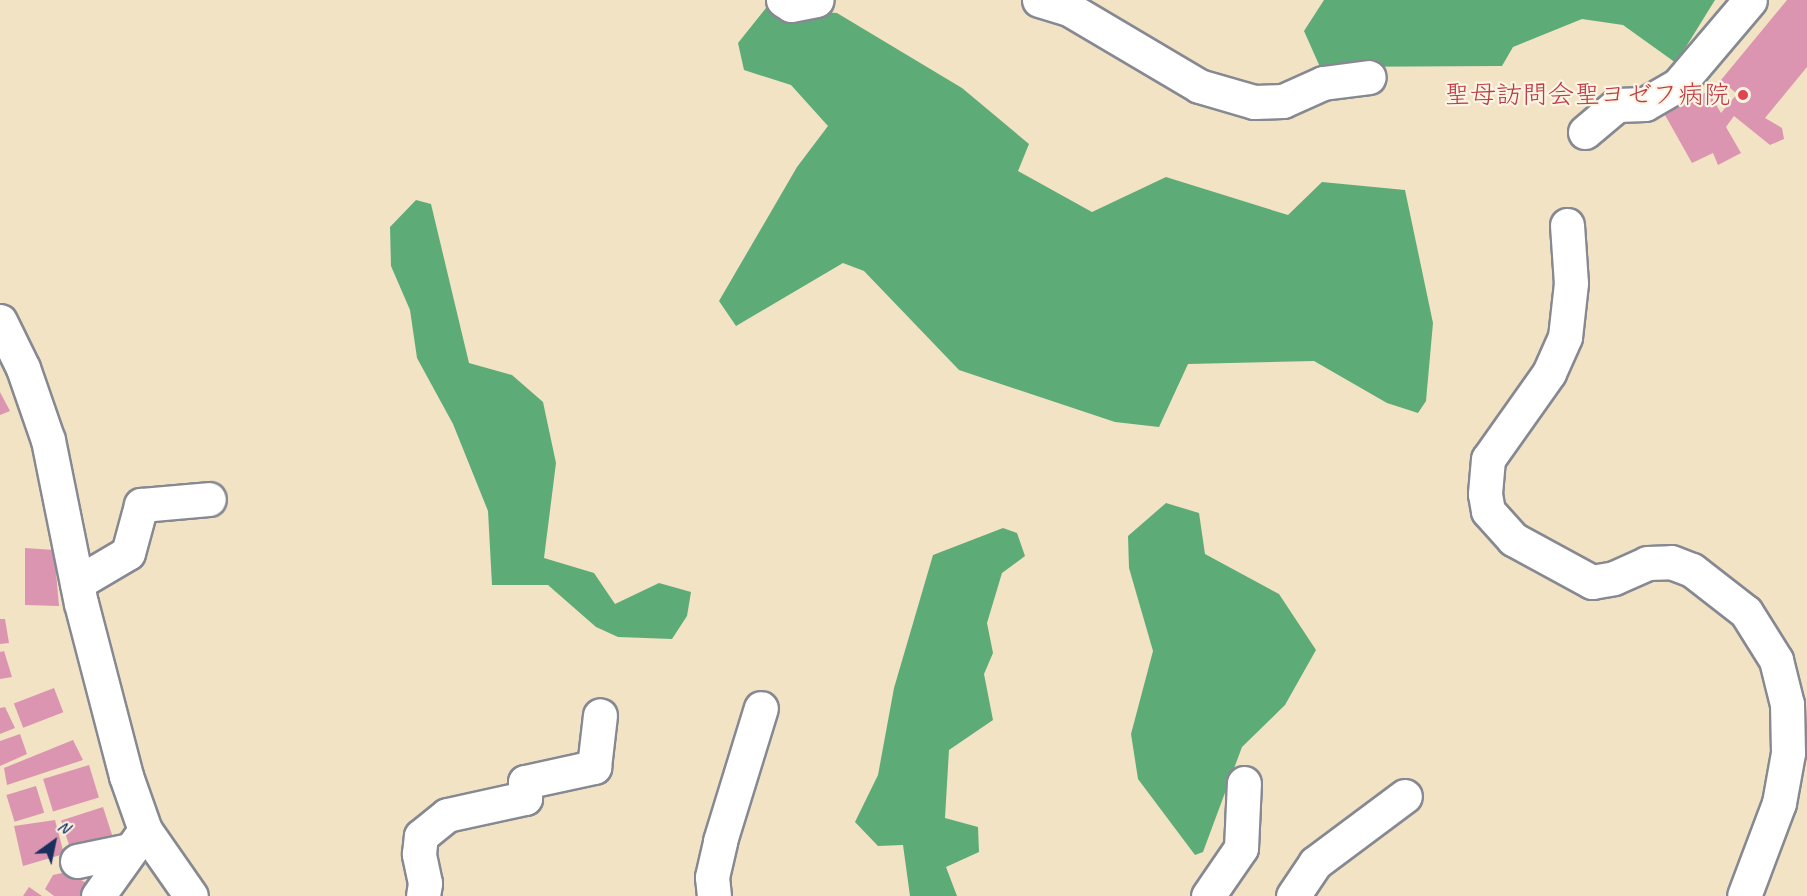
<!DOCTYPE html>
<html>
<head>
<meta charset="utf-8">
<style>
  body { margin:0 }
  #map { position:relative; width:1807px; height:896px; overflow:hidden; background:#f2e3c5; font-family:Caveat,"Klee One",sans-serif }
  div>[style] { position:absolute }
  .forest>* { inset:0; background:#5dac78 }
  .building>* { inset:0; background:#db95b0; transform-origin:0 0 }
  .roads { filter:drop-shadow(2px 0 #868992) drop-shadow(-2px 0 #868992) drop-shadow(0 2px #868992) drop-shadow(0 -2px #868992) }
  .minor>* { height:33px; margin:-16.5px; padding:0 16.5px; transform-origin:16.5px; border-radius:16.5px; background:#fff }
  .dots>* { width:16px; height:16px; translate:-50% -50%; box-sizing:border-box; border:3px solid #fcf5e5; border-radius:50% }
  span { translate:-50% -50%; white-space:nowrap; text-align:center; line-height:1.15; -webkit-text-stroke:4.5px #fcf5e5; paint-order:stroke }
  .health-label { font-size:26px; color:#be3a42 }
  .right { translate:-100% -50%; text-align:right }
  .north { position:absolute; left:24px; top:812px; width:60px; height:60px; -webkit-text-stroke:4px #fcf5e5; paint-order:stroke; rotate:33deg; font-size:16px; font-weight:700; line-height:24px; text-align:center; color:#1b2f5e }
  .north::after { content:''; display:block; margin:auto; width:21px; height:27px; background:#1b2f5e; clip-path:polygon(50% 0,100% 100%,50% 72%,0 100%) }
</style>
</head>
<body>
<div id="map">
  <div class="forest">
    <i style="clip-path:polygon(1324px 0,1715px 0,1676px 63px,1623px 25px,1582px 19px,1513px 47px,1502px 66px,1320px 67px,1304px 31px)"></i>
    <i style="clip-path:polygon(766px 8px,837px 13px,962px 88px,1029px 144px,1018px 171px,1092px 212px,1166px 177px,1288px 215px,1322px 182px,1405px 190px,1433px 323px,1426px 401px,1418px 413px,1387px 403px,1314px 361px,1188px 364px,1159px 427px,1115px 422px,959px 370px,864px 271px,843px 263px,736px 326px,719px 301px,797px 167px,828px 126px,791px 85px,744px 70px,738px 43px)"></i>
    <i style="clip-path:polygon(416px 200px,431px 204px,469px 363px,512px 375px,543px 402px,556px 463px,544px 558px,594px 573px,615px 604px,659px 583px,691px 592px,687px 616px,672px 639px,618px 637px,596px 627px,548px 585px,492px 585px,488px 511px,453px 424px,417px 358px,410px 310px,391px 266px,390px 227px)"></i>
    <i style="clip-path:polygon(1166px 503px,1199px 513px,1205px 554px,1279px 594px,1316px 650px,1285px 705px,1242px 747px,1203px 852px,1195px 855px,1138px 779px,1131px 734px,1153px 651px,1129px 568px,1128px 536px)"></i>
    <i style="clip-path:polygon(1003px 528px,1017px 533px,1025px 556px,1002px 573px,987px 623px,993px 653px,984px 674px,993px 720px,949px 750px,945px 818px,978px 827px,979px 852px,946px 867px,957px 896px,910px 896px,903px 845px,878px 846px,855px 822px,878px 775px,894px 688px,933px 555px)"></i>
  </div>
  <div class="building">
    <i style="clip-path:polygon(1787px 0,1807px 0,1807px 67px,1765px 118px,1782px 128px,1784px 139px,1770px 145px,1734px 116px,1726px 127px,1741px 153px,1718px 165px,1713px 153px,1692px 163px,1665px 115px,1708px 91px,1721px 113px,1737px 94px,1721px 80px)"></i>
    <i style="clip-path:polygon(0 392px,10px 411px,0 415px)"></i>
    <i style="clip-path:polygon(25px 548px,54px 550px,59px 606px,25px 605px)"></i>
    <i style="clip-path:polygon(0 619px,5px 619px,9px 643px,0 644px)"></i>
    <i style="clip-path:polygon(4px 651px,12px 677px,0 679px,0 652px)"></i>
    <i style="left:54px;top:688px;width:26px;height:43px;rotate:69deg"></i>
    <i style="clip-path:polygon(5px 707px,15px 728px,0 734px,0 708px)"></i>
    <i style="clip-path:polygon(20px 734px,27px 754px,0 766px,0 741px)"></i>
    <i style="clip-path:polygon(73px 740px,83px 760px,7px 785px,4px 768px)"></i>
    <i style="left:89px;top:765px;width:34px;height:48px;rotate:73deg"></i>
    <i style="left:36px;top:786px;width:28px;height:31px;rotate:73deg"></i>
    <i style="left:103px;top:807px;width:38px;height:44px;rotate:72deg"></i>
    <i style="clip-path:polygon(55px 820px,64px 854px,23px 866px,14px 826px)"></i>
    <i style="clip-path:polygon(67px 872px,95px 888px,90px 896px,54px 896px,45px 889px,53px 875px)"></i>
    <i style="clip-path:polygon(29px 887px,42px 896px,23px 896px)"></i>
  </div>
  <div class="roads">
    <div class="minor">
      <i style="left:783px;top:0;width:9px;rotate:32deg"></i>
      <i style="left:791px;top:5px;width:26px;rotate:-11deg"></i>
      <i style="left:1039px;top:0;width:31px;rotate:17deg"></i>
      <i style="left:1069px;top:9px;width:151px;rotate:30.6deg"></i>
      <i style="left:1199px;top:86px;width:57px;rotate:16.2deg"></i>
      <i style="left:1254px;top:102px;width:29px;rotate:-2deg"></i>
      <i style="left:1283px;top:101px;width:44px;rotate:-24.2deg"></i>
      <i style="left:1323px;top:83px;width:46px;rotate:-7.4deg"></i>
      <i style="left:1585px;top:132px;width:42px;rotate:-40.2deg"></i>
      <i style="left:1617px;top:105px;width:28px;rotate:-2deg"></i>
      <i style="left:1645px;top:104px;width:38px;rotate:-30deg"></i>
      <i style="left:1678px;top:85px;width:111px;rotate:-49.7deg"></i>
      <i style="left:1567px;top:225px;width:58px;rotate:86.1deg"></i>
      <i style="left:1571px;top:283px;width:54px;rotate:96.3deg"></i>
      <i style="left:1565px;top:337px;width:39px;rotate:114deg"></i>
      <i style="left:1549px;top:373px;width:105px;rotate:125.3deg"></i>
      <i style="left:1488px;top:459px;width:35px;rotate:95deg"></i>
      <i style="left:1485px;top:494px;width:17px;rotate:80deg"></i>
      <i style="left:1488px;top:511px;width:38px;rotate:48deg"></i>
      <i style="left:1513px;top:539px;width:90px;rotate:28.6deg"></i>
      <i style="left:1592px;top:582px;width:22px;rotate:-10deg"></i>
      <i style="left:1614px;top:578px;width:36px;rotate:-24deg"></i>
      <i style="left:1647px;top:563px;width:24px;rotate:-2deg"></i>
      <i style="left:1671px;top:562px;width:22px;rotate:21deg"></i>
      <i style="left:1692px;top:570px;width:68px;rotate:37.9deg"></i>
      <i style="left:1746px;top:612px;width:57px;rotate:58deg"></i>
      <i style="left:1776px;top:660px;width:45px;rotate:76deg"></i>
      <i style="left:1787px;top:704px;width:49px;rotate:88.8deg"></i>
      <i style="left:1788px;top:753px;width:51px;rotate:100.2deg"></i>
      <i style="left:1779px;top:803px;width:99px;rotate:110.6deg"></i>
      <i style="left:0;top:321px;width:52px;rotate:63.9deg"></i>
      <i style="left:23px;top:368px;width:76px;rotate:70.9deg"></i>
      <i style="left:48px;top:440px;width:166px;rotate:78.6deg"></i>
      <i style="left:81px;top:603px;width:179px;rotate:75.4deg"></i>
      <i style="left:126px;top:776px;width:57px;rotate:70.6deg"></i>
      <i style="left:145px;top:830px;width:80px;rotate:55.1deg"></i>
      <i style="left:77px;top:583px;width:59px;rotate:-30.5deg"></i>
      <i style="left:128px;top:553px;width:50px;rotate:-74.8deg"></i>
      <i style="left:141px;top:505px;width:68px;rotate:-5deg"></i>
      <i style="left:77px;top:861px;width:53px;rotate:-11.9deg"></i>
      <i style="left:98px;top:896px;width:81px;rotate:-54.5deg"></i>
      <i style="left:423px;top:896px;width:13px;rotate:-81deg"></i>
      <i style="left:425px;top:883px;width:30px;rotate:-102deg"></i>
      <i style="left:419px;top:854px;width:18px;rotate:-84deg"></i>
      <i style="left:421px;top:836px;width:33px;rotate:-39deg"></i>
      <i style="left:447px;top:815px;width:80px;rotate:-12.3deg"></i>
      <i style="left:525px;top:798px;width:16px;rotate:-90deg"></i>
      <i style="left:525px;top:782px;width:71px;rotate:-12.3deg"></i>
      <i style="left:594px;top:767px;width:52px;rotate:-83.4deg"></i>
      <i style="left:714px;top:896px;width:19px;rotate:-96deg"></i>
      <i style="left:712px;top:877px;width:37px;rotate:-77deg"></i>
      <i style="left:720px;top:841px;width:139px;rotate:-72.9deg"></i>
      <i style="left:1208px;top:896px;width:58px;rotate:-55.5deg"></i>
      <i style="left:1241px;top:848px;width:65px;rotate:-87.4deg"></i>
      <i style="left:1293px;top:896px;width:40px;rotate:-56deg"></i>
      <i style="left:1315px;top:863px;width:112px;rotate:-36.7deg"></i>
    </div>
  </div>
  <div class="dots">
    <i style="left:1743px;top:95px;background:#e0444e"></i>
  </div>
  <div class="health-label">
    <span class="right" style="left:1730px;top:95px">聖母訪問会聖ヨゼフ病院</span>
  </div>
  <div class="north">N</div>
</div>
</body>
</html>
